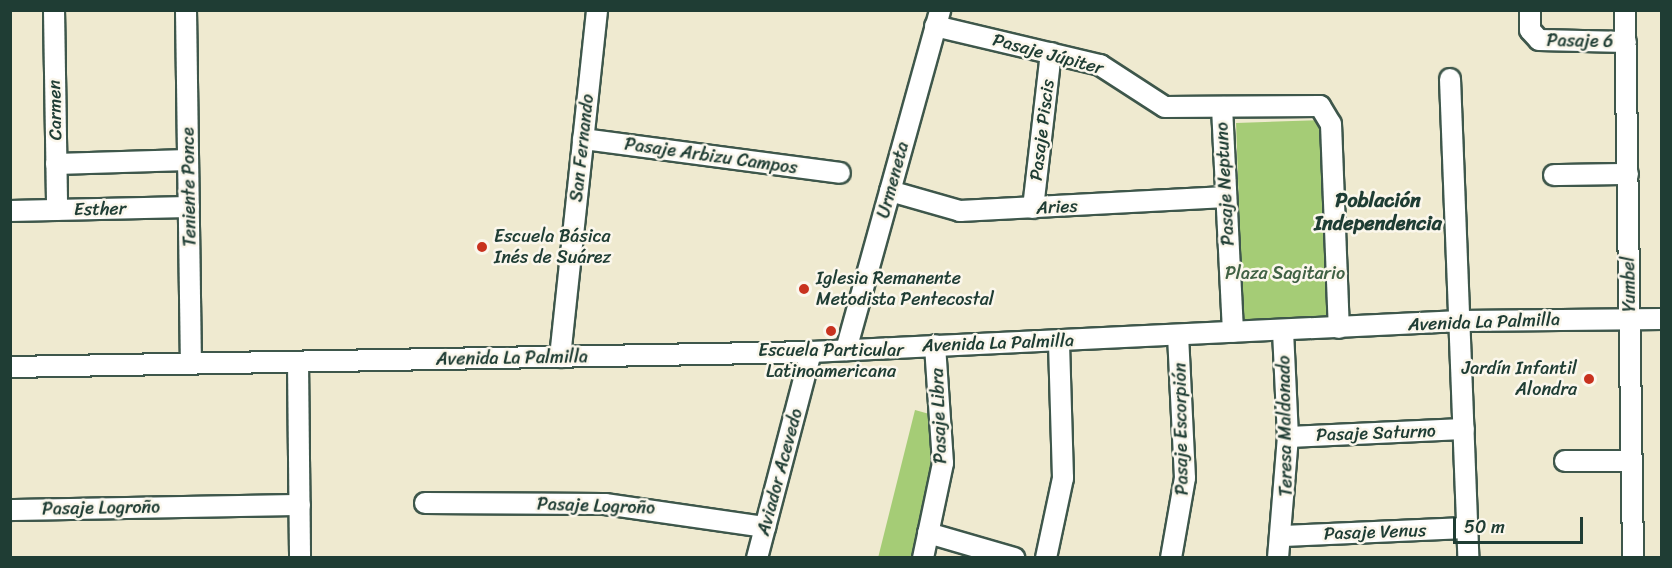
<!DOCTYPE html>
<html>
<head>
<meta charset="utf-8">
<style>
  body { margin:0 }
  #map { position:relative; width:1672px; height:568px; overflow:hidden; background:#efead0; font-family:Sriracha,sans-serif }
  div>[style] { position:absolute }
  .green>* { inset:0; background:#a5cc76; transform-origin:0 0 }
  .roads { filter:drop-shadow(2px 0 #3e574b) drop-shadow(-2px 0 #3e574b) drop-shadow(0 2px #3e574b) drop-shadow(0 -2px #3e574b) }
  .minor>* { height:20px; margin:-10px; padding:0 10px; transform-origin:10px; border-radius:10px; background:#fff }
  .dots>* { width:16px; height:16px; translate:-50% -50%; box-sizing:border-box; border:3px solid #fbf7ec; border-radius:50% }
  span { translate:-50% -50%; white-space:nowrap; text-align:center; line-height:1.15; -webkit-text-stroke:5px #fbf7ec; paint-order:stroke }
  .street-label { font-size:18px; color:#1f3d34 }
  .poi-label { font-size:18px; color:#1f3d34 }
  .left { translate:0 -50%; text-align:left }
  .right { translate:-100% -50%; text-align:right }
  .park-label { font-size:18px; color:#406144 }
  .neighbourhood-label { font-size:20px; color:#1f3d34; font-weight:700 }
  .frame { position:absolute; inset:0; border:12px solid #1f3d34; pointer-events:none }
  .scale { position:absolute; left:1453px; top:517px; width:130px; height:27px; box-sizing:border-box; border:3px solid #1f3d34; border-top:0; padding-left:8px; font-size:18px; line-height:21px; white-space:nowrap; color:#1f3d34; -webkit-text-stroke:4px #fbf7ec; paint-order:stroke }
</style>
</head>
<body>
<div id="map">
  <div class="green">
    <i style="left:1323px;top:120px;width:199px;height:87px;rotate:88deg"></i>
    <i style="clip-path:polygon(915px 410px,933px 415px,936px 457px,914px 557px,878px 558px)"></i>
  </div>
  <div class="roads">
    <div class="minor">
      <i style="left:54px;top:10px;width:200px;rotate:89.1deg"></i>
      <i style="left:186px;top:10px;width:354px;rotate:89.2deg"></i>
      <i style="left:1530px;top:10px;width:20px;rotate:90deg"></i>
      <i style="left:1530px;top:30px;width:13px;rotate:48deg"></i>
      <i style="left:1539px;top:40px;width:87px;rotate:1.3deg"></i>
      <i style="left:1625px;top:10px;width:548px;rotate:89.16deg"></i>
      <i style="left:935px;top:26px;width:170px;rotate:13.3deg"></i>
      <i style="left:1100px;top:65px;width:77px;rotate:32.9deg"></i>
      <i style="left:1165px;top:107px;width:155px;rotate:-0.4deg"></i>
      <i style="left:1320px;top:106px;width:21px;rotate:59deg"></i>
      <i style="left:1331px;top:124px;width:204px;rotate:87.8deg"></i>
      <i style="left:1450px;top:79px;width:479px;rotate:87.8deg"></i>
      <i style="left:1222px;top:107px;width:225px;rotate:87.2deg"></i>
      <i style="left:583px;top:139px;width:259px;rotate:7.5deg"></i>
      <i style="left:56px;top:164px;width:132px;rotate:-1.7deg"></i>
      <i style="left:1554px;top:175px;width:74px;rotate:-0.8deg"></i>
      <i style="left:890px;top:191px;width:73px;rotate:15.9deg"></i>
      <i style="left:960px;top:211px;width:266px;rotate:-3deg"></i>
      <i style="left:1033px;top:208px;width:156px;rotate:-83.4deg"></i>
      <i style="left:10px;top:211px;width:179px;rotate:-1.3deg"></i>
      <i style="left:846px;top:350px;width:353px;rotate:-74.5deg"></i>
      <i style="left:560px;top:357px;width:349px;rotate:-83.9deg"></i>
      <i style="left:298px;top:362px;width:196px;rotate:89.4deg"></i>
      <i style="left:10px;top:367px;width:801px;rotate:-1.07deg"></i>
      <i style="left:811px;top:352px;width:650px;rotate:-2.73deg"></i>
      <i style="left:1460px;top:321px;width:202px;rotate:-0.6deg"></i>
      <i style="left:1288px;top:437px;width:176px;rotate:-2.6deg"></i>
      <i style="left:1565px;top:461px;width:67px"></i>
      <i style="left:425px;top:503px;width:180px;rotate:0.3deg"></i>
      <i style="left:605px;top:504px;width:162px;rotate:8.2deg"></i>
      <i style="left:10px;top:510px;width:290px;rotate:-1deg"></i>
      <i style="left:928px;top:533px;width:90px;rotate:16.2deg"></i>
      <i style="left:1282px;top:536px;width:185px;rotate:-2.5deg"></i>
      <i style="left:757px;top:558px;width:213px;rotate:-75.3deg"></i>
      <i style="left:923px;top:558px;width:97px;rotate:-78.1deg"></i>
      <i style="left:943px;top:463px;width:118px;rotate:-93.9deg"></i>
      <i style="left:1046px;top:558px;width:82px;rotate:-78deg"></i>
      <i style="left:1063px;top:478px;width:137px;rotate:-91.7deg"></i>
      <i style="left:1171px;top:558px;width:81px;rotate:-80.1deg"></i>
      <i style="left:1185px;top:478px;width:143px;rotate:-92.8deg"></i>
      <i style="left:1278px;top:558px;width:121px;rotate:-85.3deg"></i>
      <i style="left:1288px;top:437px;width:106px;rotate:-92.7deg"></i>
    </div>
  </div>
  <div class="dots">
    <i style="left:482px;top:247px;background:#c8321e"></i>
    <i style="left:804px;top:289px;background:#c8321e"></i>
    <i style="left:831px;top:331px;background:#c8321e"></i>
    <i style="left:1589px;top:379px;background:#c8321e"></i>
  </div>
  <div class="street-label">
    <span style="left:1580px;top:41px;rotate:1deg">Pasaje 6</span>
    <span style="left:1048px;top:54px;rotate:15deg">Pasaje Júpiter</span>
    <span style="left:55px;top:110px;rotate:-91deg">Carmen</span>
    <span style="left:1042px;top:130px;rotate:-83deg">Pasaje Piscis</span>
    <span style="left:582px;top:148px;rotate:-84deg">San Fernando</span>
    <span style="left:711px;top:156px;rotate:8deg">Pasaje Arbizu Campos</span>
    <span style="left:893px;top:180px;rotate:-75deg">Urmeneta</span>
    <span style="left:1225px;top:184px;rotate:-93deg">Pasaje Neptuno</span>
    <span style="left:189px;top:187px;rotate:-91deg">Teniente Ponce</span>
    <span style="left:1057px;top:207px;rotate:-3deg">Aries</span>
    <span style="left:100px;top:209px;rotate:-1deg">Esther</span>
    <span style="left:1629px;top:284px;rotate:-91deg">Yumbel</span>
    <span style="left:1484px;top:322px;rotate:-2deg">Avenida La Palmilla</span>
    <span style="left:998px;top:343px;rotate:-2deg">Avenida La Palmilla</span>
    <span style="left:512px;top:358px;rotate:-1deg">Avenida La Palmilla</span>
    <span style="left:939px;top:416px;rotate:-92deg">Pasaje Libra</span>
    <span style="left:1285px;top:426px;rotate:-91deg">Teresa Maldonado</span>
    <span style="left:1181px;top:429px;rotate:-91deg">Pasaje Escorpión</span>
    <span style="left:1376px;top:433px;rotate:-2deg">Pasaje Saturno</span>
    <span style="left:780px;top:472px;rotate:-75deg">Aviador Acevedo</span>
    <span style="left:596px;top:506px;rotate:2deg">Pasaje Logroño</span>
    <span style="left:101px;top:508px;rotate:-1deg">Pasaje Logroño</span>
    <span style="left:1375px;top:532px;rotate:-2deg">Pasaje Venus</span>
  </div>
  <div class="poi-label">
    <span class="left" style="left:494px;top:247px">Escuela Básica<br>Inés de Suárez</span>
    <span class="left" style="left:816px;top:289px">Iglesia Remanente<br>Metodista Pentecostal</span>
    <span style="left:831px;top:361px">Escuela Particular<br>Latinoamericana</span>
    <span class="right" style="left:1577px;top:379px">Jardín Infantil<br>Alondra</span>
  </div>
  <div class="park-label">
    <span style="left:1285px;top:273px">Plaza Sagitario</span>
  </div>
  <div class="neighbourhood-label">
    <span style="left:1378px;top:212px">Población<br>Independencia</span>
  </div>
  <div class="frame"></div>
  <div class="scale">50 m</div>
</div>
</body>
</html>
